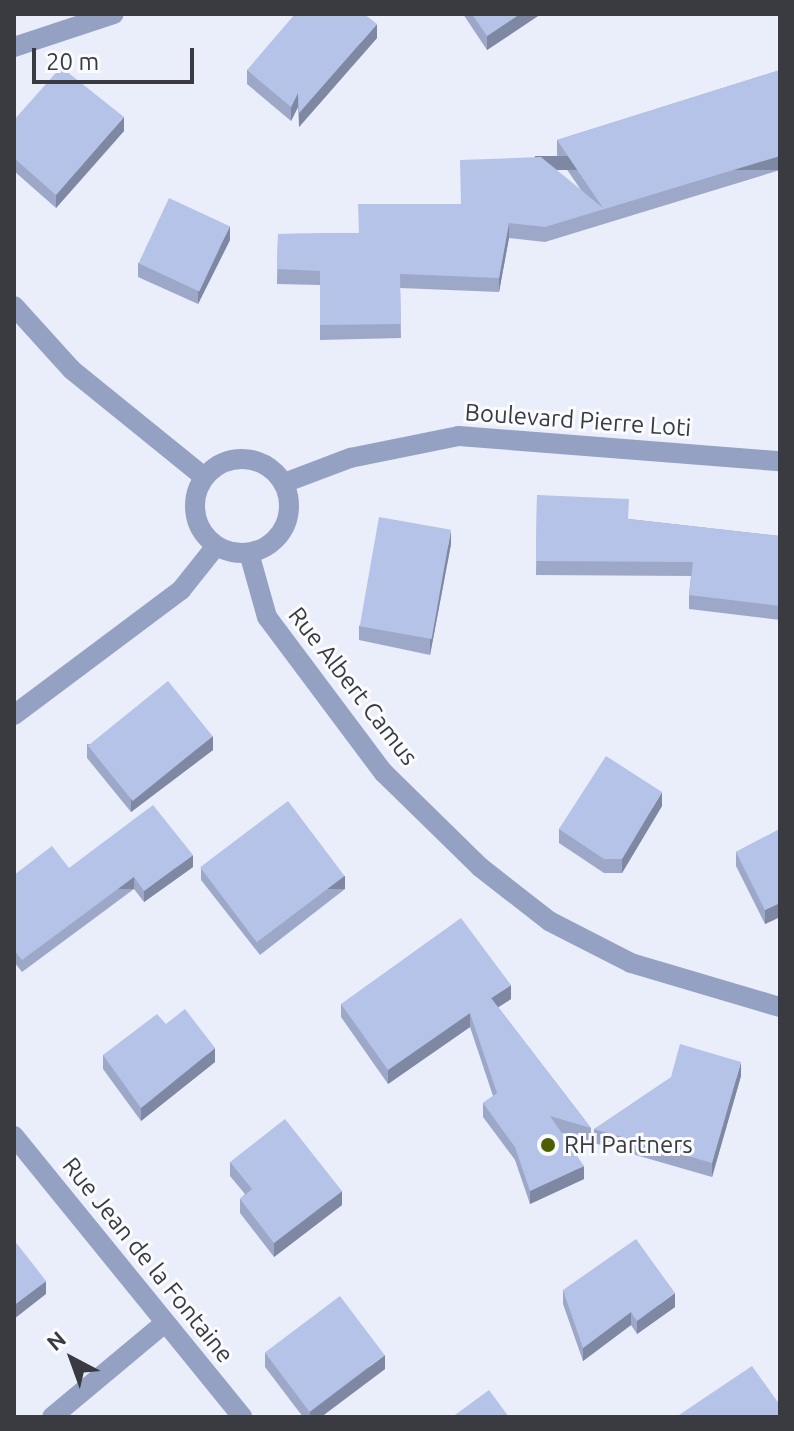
<!DOCTYPE html>
<html>
<head>
<meta charset="utf-8">
<style>
  body { margin:0 }
  #map { position:relative; width:794px; height:1431px; overflow:hidden; background:#e9eefa; font-family:Ubuntu,sans-serif }
  div>[style] { position:absolute }
  .minor>* { height:20px; margin:-10px; padding:0 10px; transform-origin:10px; border-radius:10px; background:#95a1c3 }
  .minor>.ring { margin:-10px; padding:0; box-sizing:content-box; background:none; border:20px solid #95a1c3; border-radius:50% }
  .wall>* { inset:0; background:#9da8c8 }
  .shaded-wall>* { inset:0; background:#7f88a2; transform-origin:0 0 }
  .building>* { inset:0; background:#b6c3e8; transform-origin:0 0 }
  .dots>* { width:22px; height:22px; translate:-50% -50%; box-sizing:border-box; border:4px solid #fafbfe; border-radius:50% }
  span { translate:-50% -50%; white-space:nowrap; text-align:center; line-height:1.15; -webkit-text-stroke:6px #fafbfe; paint-order:stroke }
  .street-label { font-size:24px; color:#3a3b40 }
  .poi-label { font-size:24px; color:#3a3b40 }
  .left { translate:0 -50%; text-align:left }
  .frame { position:absolute; inset:0; border:16px solid #3a3b40; pointer-events:none }
  .north { position:absolute; left:32px; top:1319px; width:80px; height:80px; -webkit-text-stroke:6px #fafbfe; paint-order:stroke; rotate:319deg; font-size:22px; font-weight:700; line-height:32px; text-align:center; color:#3a3b40 }
  .north::after { content:''; display:block; margin:auto; width:28px; height:36px; background:#3a3b40; clip-path:polygon(50% 0,100% 100%,50% 72%,0 100%) }
  .scale { position:absolute; left:32px; top:48px; width:162px; height:36px; box-sizing:border-box; border:4px solid #3a3b40; border-top:0; padding-left:10px; font-size:24px; line-height:28px; white-space:nowrap; color:#3a3b40; -webkit-text-stroke:6px #fafbfe; paint-order:stroke }
</style>
</head>
<body>
<div id="map">
  <div class="minor">
    <i style="left:14px;top:47px;width:105px;rotate:-18.3deg"></i>
    <i style="left:14px;top:306px;width:86px;rotate:47.8deg"></i>
    <i style="left:72px;top:370px;width:170px;rotate:39deg"></i>
    <i class="ring" style="left:195px;top:459px;width:74px;height:74px"></i>
    <i style="left:284px;top:483px;width:71px;rotate:-20.7deg"></i>
    <i style="left:350px;top:458px;width:111px;rotate:-11.4deg"></i>
    <i style="left:459px;top:436px;width:322px;rotate:4.5deg"></i>
    <i style="left:249px;top:553px;width:66px;rotate:74.3deg"></i>
    <i style="left:267px;top:617px;width:194px;rotate:53.2deg"></i>
    <i style="left:383px;top:772px;width:136px;rotate:44.4deg"></i>
    <i style="left:480px;top:867px;width:88px;rotate:38deg"></i>
    <i style="left:549px;top:921px;width:92px;rotate:27.1deg"></i>
    <i style="left:631px;top:963px;width:155px;rotate:16.5deg"></i>
    <i style="left:14px;top:715px;width:209px;rotate:-36.8deg"></i>
    <i style="left:181px;top:590px;width:56px;rotate:-51.5deg"></i>
    <i style="left:14px;top:1136px;width:362px;rotate:50.9deg"></i>
    <i style="left:52px;top:1417px;width:147px;rotate:-39.8deg"></i>
  </div>
  <div class="wall">
    <i style="clip-path:polygon(463px 14px,541px 14px,487px 50px)"></i>
    <i style="clip-path:polygon(377px 38px,299px 127px,298px 107px,291px 121px,247px 84px,247px 70px)"></i>
    <i style="clip-path:polygon(780px 70px,780px 170px,545px 242px,509px 238px,499px 292px,400px 288px,401px 338px,320px 340px,320px 285px,277px 284px,278px 234px,358px 233px,461px 204px,581px 190px,557px 155px,557px 140px)"></i>
    <i style="clip-path:polygon(14px 120px,124px 131px,56px 208px,14px 171px)"></i>
    <i style="clip-path:polygon(230px 240px,198px 304px,138px 277px,138px 263px)"></i>
    <i style="clip-path:polygon(537px 495px,629px 519px,780px 536px,780px 620px,689px 609px,689px 595px,691px 576px,536px 575px)"></i>
    <i style="clip-path:polygon(451px 544px,430px 655px,359px 640px,359px 626px)"></i>
    <i style="clip-path:polygon(87px 744px,213px 750px,131px 812px,87px 758px)"></i>
    <i style="clip-path:polygon(662px 806px,622px 873px,604px 873px,559px 843px,559px 829px)"></i>
    <i style="clip-path:polygon(780px 829px,780px 917px,765px 924px,736px 866px,736px 852px)"></i>
    <i style="clip-path:polygon(193px 867px,144px 902px,134px 889px,22px 972px,14px 962px,14px 875px,69px 868px)"></i>
    <i style="clip-path:polygon(201px 868px,345px 889px,260px 955px,201px 880px)"></i>
    <i style="clip-path:polygon(511px 999px,498px 1007px,591px 1128px,591px 1142px,562px 1133px,584px 1179px,530px 1204px,515px 1160px,483px 1117px,483px 1103px,493px 1096px,470px 1027px,388px 1084px,341px 1017px,341px 1004px)"></i>
    <i style="clip-path:polygon(166px 1024px,215px 1062px,141px 1121px,103px 1069px,103px 1055px)"></i>
    <i style="clip-path:polygon(741px 1076px,712px 1177px,594px 1143px,594px 1129px)"></i>
    <i style="clip-path:polygon(230px 1162px,342px 1205px,274px 1257px,240px 1213px,240px 1199px,245px 1194px,230px 1176px)"></i>
    <i style="clip-path:polygon(563px 1290px,675px 1307px,637px 1334px,631px 1325px,583px 1361px,563px 1304px)"></i>
    <i style="clip-path:polygon(265px 1353px,385px 1369px,321px 1417px,303px 1417px,265px 1367px)"></i>
  </div>
  <div class="shaded-wall">
    <i style="clip-path:polygon(520px 14px,541px 14px,487px 50px,487px 36px)"></i>
    <i style="clip-path:polygon(377px 24px,377px 38px,299px 127px,299px 113px)"></i>
    <i style="clip-path:polygon(298px 93px,298px 107px,291px 121px,291px 107px)"></i>
    <i style="clip-path:polygon(124px 117px,124px 131px,56px 208px,56px 195px)"></i>
    <i style="left:780px;top:156px;width:14px;height:245px;rotate:90deg"></i>
    <i style="clip-path:polygon(509px 223px,509px 238px,499px 292px,499px 278px)"></i>
    <i style="clip-path:polygon(230px 226px,230px 240px,198px 304px,198px 290px)"></i>
    <i style="clip-path:polygon(451px 530px,451px 544px,430px 655px,430px 641px)"></i>
    <i style="clip-path:polygon(213px 736px,213px 750px,131px 812px,131px 798px)"></i>
    <i style="clip-path:polygon(662px 792px,662px 806px,622px 873px,622px 859px)"></i>
    <i style="clip-path:polygon(193px 855px,193px 867px,144px 902px,144px 891px)"></i>
    <i style="left:345px;top:876px;width:13px;height:108px;rotate:90deg"></i>
    <i style="left:134px;top:877px;width:12px;height:139px;rotate:90deg"></i>
    <i style="clip-path:polygon(780px 903px,780px 917px,765px 924px,765px 910px)"></i>
    <i style="clip-path:polygon(511px 985px,511px 999px,491px 1012px,491px 998px)"></i>
    <i style="clip-path:polygon(470px 1013px,470px 1027px,388px 1084px,388px 1070px)"></i>
    <i style="clip-path:polygon(215px 1048px,215px 1062px,141px 1121px,141px 1108px)"></i>
    <i style="clip-path:polygon(741px 1062px,741px 1076px,712px 1177px,712px 1163px)"></i>
    <i style="clip-path:polygon(584px 1166px,584px 1179px,530px 1204px,530px 1191px)"></i>
    <i style="clip-path:polygon(342px 1191px,342px 1205px,274px 1257px,274px 1243px)"></i>
    <i style="clip-path:polygon(46px 1281px,46px 1294px,14px 1319px,14px 1305px)"></i>
    <i style="clip-path:polygon(675px 1293px,675px 1307px,637px 1334px,637px 1321px)"></i>
    <i style="clip-path:polygon(631px 1312px,631px 1325px,583px 1361px,583px 1348px)"></i>
    <i style="clip-path:polygon(385px 1355px,385px 1369px,321px 1417px,310px 1417px,310px 1412px)"></i>
  </div>
  <div class="building">
    <i style="clip-path:polygon(295px 14px,364px 14px,377px 24px,299px 113px,298px 93px,291px 107px,247px 70px)"></i>
    <i style="clip-path:polygon(472px 14px,520px 14px,487px 36px)"></i>
    <i style="clip-path:polygon(61px 67px,124px 117px,56px 195px,14px 158px,14px 120px)"></i>
    <i style="clip-path:polygon(780px 70px,780px 156px,545px 227px,509px 223px,499px 278px,400px 274px,401px 324px,320px 325px,320px 271px,277px 269px,278px 234px,359px 233px,358px 204px,461px 204px,460px 160px,541px 157px,603px 208px,557px 140px)"></i>
    <i style="left:169px;top:198px;width:67px;height:72px;rotate:25deg"></i>
    <i style="clip-path:polygon(537px 495px,629px 499px,628px 519px,780px 536px,780px 606px,689px 595px,693px 562px,536px 561px)"></i>
    <i style="left:379px;top:517px;width:73px;height:111px;rotate:10deg"></i>
    <i style="left:168px;top:681px;width:71px;height:103px;rotate:51deg"></i>
    <i style="clip-path:polygon(606px 756px,662px 792px,622px 859px,604px 859px,559px 829px)"></i>
    <i style="left:288px;top:801px;width:94px;height:110px;rotate:53deg"></i>
    <i style="clip-path:polygon(153px 805px,193px 855px,144px 891px,134px 877px,22px 960px,14px 950px,14px 875px,52px 846px,69px 868px)"></i>
    <i style="clip-path:polygon(780px 829px,780px 903px,765px 910px,736px 852px)"></i>
    <i style="clip-path:polygon(461px 918px,511px 985px,491px 998px,591px 1128px,550px 1116px,584px 1166px,530px 1191px,515px 1147px,483px 1103px,497px 1093px,470px 1013px,388px 1070px,341px 1004px)"></i>
    <i style="clip-path:polygon(185px 1009px,215px 1048px,141px 1108px,103px 1055px,157px 1014px,166px 1024px)"></i>
    <i style="clip-path:polygon(680px 1044px,741px 1062px,712px 1163px,594px 1129px,671px 1077px)"></i>
    <i style="clip-path:polygon(285px 1119px,342px 1191px,274px 1243px,240px 1199px,252px 1189px,230px 1162px)"></i>
    <i style="clip-path:polygon(636px 1239px,675px 1293px,637px 1321px,631px 1312px,583px 1348px,563px 1290px)"></i>
    <i style="clip-path:polygon(14px 1240px,46px 1281px,14px 1305px)"></i>
    <i style="left:340px;top:1296px;width:74px;height:94px;rotate:53deg"></i>
    <i style="clip-path:polygon(752px 1366px,780px 1405px,780px 1417px,676px 1417px)"></i>
    <i style="clip-path:polygon(489px 1390px,509px 1417px,457px 1417px,455px 1415px)"></i>
  </div>
  <div class="dots">
    <i style="left:548px;top:1145px;background:#4e5f02"></i>
  </div>
  <div class="street-label">
    <span style="left:578px;top:420px;rotate:4deg">Boulevard Pierre Loti</span>
    <span style="left:353px;top:686px;rotate:52deg">Rue Albert Camus</span>
    <span style="left:148px;top:1260px;rotate:51deg">Rue Jean de la Fontaine</span>
  </div>
  <div class="poi-label">
    <span class="left" style="left:564px;top:1145px">RH Partners</span>
  </div>
  <div class="frame"></div>
  <div class="north">N</div>
  <div class="scale">20 m</div>
</div>
</body>
</html>
